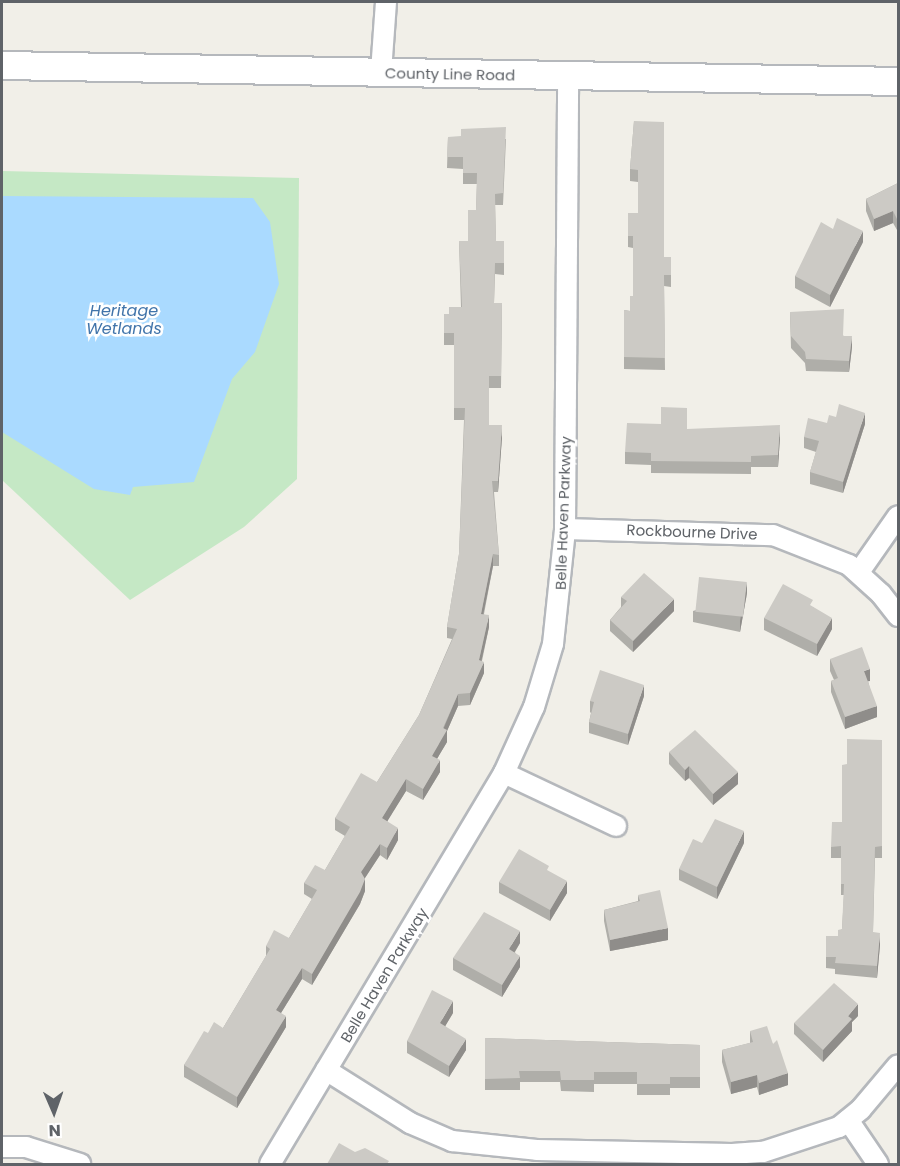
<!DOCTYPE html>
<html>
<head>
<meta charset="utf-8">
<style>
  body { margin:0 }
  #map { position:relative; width:900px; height:1166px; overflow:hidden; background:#f1efe8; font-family:Poppins,sans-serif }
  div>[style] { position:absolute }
  .green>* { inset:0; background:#c5e8c5 }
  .water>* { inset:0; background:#aadaff }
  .roads { filter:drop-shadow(2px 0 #b5b8bc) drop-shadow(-2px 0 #b5b8bc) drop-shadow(0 2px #b5b8bc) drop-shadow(0 -2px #b5b8bc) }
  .street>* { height:20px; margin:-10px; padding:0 10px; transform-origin:10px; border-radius:10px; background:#fff }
  .secondary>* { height:27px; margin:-13.5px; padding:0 13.5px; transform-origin:13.5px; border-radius:13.5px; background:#fff }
  .wall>* { inset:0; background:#afaea9 }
  .shaded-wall>* { inset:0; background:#8f8d8a; transform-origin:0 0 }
  .building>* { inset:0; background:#cccac5; transform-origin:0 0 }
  span { translate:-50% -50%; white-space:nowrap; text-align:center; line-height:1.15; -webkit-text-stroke:5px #fff; paint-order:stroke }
  .street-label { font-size:15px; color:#5f6368 }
  .water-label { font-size:16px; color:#4174aa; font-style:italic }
  .frame { position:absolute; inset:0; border:3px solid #5f6368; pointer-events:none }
  .north { position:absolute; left:24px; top:1082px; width:60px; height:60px; -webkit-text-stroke:4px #fff; paint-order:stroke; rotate:178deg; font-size:16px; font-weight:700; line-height:24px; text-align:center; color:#5f6368 }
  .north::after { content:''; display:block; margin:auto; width:21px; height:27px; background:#5f6368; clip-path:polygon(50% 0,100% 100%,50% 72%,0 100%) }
</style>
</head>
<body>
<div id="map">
  <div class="green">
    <i style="clip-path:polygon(2px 171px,299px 178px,297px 479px,244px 527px,130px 600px,2px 480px)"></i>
  </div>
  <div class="water">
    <i style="clip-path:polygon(2px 196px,253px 198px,270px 222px,279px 284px,255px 352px,232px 379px,194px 482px,133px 487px,130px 495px,94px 489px,2px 432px)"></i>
  </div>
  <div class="roads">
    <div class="street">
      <i style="left:381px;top:72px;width:70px;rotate:-85.9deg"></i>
      <i style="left:565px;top:529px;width:208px;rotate:1.7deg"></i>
      <i style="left:773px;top:535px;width:82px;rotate:21.5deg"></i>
      <i style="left:849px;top:565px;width:43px;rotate:42.2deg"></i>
      <i style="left:881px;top:594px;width:28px;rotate:52deg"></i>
      <i style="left:859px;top:572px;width:68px;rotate:-55.1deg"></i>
      <i style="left:504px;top:773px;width:124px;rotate:25.3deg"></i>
      <i style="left:326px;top:1070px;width:99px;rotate:32.2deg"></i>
      <i style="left:410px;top:1123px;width:46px;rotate:23.2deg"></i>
      <i style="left:452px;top:1141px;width:85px;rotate:6deg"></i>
      <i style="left:537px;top:1150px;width:195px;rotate:1.2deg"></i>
      <i style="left:732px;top:1154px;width:31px;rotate:-4deg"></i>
      <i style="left:763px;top:1152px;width:80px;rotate:-18.2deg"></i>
      <i style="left:839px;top:1127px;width:28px;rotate:-39deg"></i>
      <i style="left:861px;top:1109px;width:57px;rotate:-49.9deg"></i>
      <i style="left:848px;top:1120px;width:53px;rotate:55.7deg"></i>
      <i style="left:2px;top:1147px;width:24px"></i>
      <i style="left:26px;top:1147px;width:57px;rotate:17.5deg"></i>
      <i style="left:270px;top:1164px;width:456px;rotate:-59.1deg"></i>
      <i style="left:504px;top:773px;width:72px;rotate:-65.6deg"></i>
      <i style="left:534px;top:707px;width:66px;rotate:-73.2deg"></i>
      <i style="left:553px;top:644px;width:116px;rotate:-84deg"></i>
      <i style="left:565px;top:529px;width:454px;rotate:-89.6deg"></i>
    </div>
    <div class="secondary">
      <i style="left:2px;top:65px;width:896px;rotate:1.02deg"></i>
    </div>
  </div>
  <div class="wall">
    <i style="clip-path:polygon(634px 121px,664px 257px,671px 275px,671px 287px,664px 286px,665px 370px,624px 369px,624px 310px,630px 311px,633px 296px,633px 248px,628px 247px,628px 213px,638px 213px,638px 182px,630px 181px,630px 169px)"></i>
    <i style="clip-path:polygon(448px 137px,506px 139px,503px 205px,495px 205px,496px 241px,504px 241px,504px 275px,495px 274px,494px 303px,502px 303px,501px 388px,489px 388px,489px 425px,502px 437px,498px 492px,494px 492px,499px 555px,499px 566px,493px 566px,484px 614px,489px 627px,482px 661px,484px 673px,470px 705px,458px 706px,447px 731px,447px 742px,437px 759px,440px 772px,423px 800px,406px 791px,387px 821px,398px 840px,387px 860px,380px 855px,365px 878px,365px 891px,360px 904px,312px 985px,302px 979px,281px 1013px,286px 1027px,237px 1108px,184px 1077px,184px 1065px,208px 1033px,223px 1028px,266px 956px,266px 946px,289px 938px,312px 899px,304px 894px,304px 883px,325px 870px,345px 836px,335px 830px,335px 818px,377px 782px,419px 715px,452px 639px,447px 638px,447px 627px,459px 554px,464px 420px,454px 420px,454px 345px,444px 345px,444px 314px,449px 314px,449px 307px,461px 307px,459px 241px,468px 241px,476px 210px,477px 184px,463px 184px,463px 169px,447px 168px)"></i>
    <i style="clip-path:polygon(898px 183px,897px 230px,893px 223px,874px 231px,866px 211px,866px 199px)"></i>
    <i style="clip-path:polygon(863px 242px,830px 307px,795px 288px,795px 276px)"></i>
    <i style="clip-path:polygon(790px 312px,844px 336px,852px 347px,849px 372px,806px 371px,805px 363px,791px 348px)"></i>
    <i style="clip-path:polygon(827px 423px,865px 424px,843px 493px,810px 484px,810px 472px,816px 452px,804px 448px,804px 437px)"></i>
    <i style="clip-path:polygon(661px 424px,687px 429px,780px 437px,778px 467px,751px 467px,751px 474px,651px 473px,651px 465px,625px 464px,625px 452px)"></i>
    <i style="clip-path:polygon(747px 593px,740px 632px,693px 622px,693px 611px)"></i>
    <i style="clip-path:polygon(621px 597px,674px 611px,633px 652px,610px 631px,610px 620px,621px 607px)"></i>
    <i style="clip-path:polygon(813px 607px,832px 629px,817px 656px,764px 630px,764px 618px)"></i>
    <i style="clip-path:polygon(830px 659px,870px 681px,868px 681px,877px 717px,845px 729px,831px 692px,831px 681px,834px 680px,830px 671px)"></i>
    <i style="clip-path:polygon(644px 696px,628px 745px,589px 733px,589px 722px,591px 713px,590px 712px,590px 701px)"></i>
    <i style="clip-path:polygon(882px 740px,882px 858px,875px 858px,873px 932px,880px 945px,877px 978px,835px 974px,835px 969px,826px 968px,826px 936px,838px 936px,842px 929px,844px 895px,841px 895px,841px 858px,831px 858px,831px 847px,842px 822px)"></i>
    <i style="clip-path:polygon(669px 752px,738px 784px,713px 805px,689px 778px,685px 781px,669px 764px)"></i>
    <i style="clip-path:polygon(744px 843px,717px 899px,679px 880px,679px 869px)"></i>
    <i style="clip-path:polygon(499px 882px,567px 893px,550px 921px,499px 893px)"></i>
    <i style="clip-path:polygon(638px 895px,668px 940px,610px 951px,604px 921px,604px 910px,638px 901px)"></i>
    <i style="clip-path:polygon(520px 943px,515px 952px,520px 967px,502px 997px,453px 970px,453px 958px)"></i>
    <i style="clip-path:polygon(453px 1013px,445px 1026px,466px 1050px,449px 1077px,407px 1053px,407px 1041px)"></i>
    <i style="clip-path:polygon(858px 1016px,852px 1022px,852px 1031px,823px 1062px,794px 1034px,794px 1023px)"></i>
    <i style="clip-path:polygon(750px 1031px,773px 1044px,788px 1085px,759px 1095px,757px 1087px,731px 1094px,722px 1062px,722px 1050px,750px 1043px)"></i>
    <i style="clip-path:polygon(485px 1038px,700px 1045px,700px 1088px,670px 1088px,670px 1095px,637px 1095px,637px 1084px,594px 1084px,594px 1092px,561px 1091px,560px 1082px,520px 1082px,520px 1090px,485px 1090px)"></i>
  </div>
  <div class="shaded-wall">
    <i style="clip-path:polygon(893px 211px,893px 223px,874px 231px,874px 219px)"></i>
    <i style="left:898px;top:218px;width:12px;height:1px;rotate:90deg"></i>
    <i style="clip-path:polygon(863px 231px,863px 242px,830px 307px,830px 295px)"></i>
    <i style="clip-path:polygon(852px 336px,852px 347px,849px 372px,849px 361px)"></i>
    <i style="clip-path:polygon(865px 413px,865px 424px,843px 493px,843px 482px)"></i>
    <i style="clip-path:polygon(502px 425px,502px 437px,498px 492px,498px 481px)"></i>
    <i style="clip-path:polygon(780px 425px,780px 437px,778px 467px,778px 455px)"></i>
    <i style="clip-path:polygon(493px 554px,493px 566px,481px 625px,481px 614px)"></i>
    <i style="clip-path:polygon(747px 582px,747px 593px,740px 632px,740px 621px)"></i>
    <i style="clip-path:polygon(674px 599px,674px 611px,633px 652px,633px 641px)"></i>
    <i style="clip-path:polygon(489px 615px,489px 627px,479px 671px,479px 660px)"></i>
    <i style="clip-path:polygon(832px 618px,832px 629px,817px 656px,817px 644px)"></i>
    <i style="clip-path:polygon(484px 662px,484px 673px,470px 705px,470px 693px)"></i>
    <i style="clip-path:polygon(870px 669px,870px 681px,864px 682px,864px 671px)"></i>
    <i style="clip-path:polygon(644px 685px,644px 696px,628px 745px,628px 734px)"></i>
    <i style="clip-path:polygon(458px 694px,458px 706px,447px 731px,447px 742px,432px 767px,432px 756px)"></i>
    <i style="clip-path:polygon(877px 706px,877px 717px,845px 729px,845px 717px)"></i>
    <i style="clip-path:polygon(440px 760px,440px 772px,423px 800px,423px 789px)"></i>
    <i style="clip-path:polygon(689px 766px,689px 778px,685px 781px,685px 770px)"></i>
    <i style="clip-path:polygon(738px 772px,738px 784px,713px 805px,713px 794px)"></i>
    <i style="clip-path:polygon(406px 779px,406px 791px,382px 830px,382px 818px)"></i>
    <i style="clip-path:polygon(398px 828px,398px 840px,387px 860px,387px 848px)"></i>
    <i style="clip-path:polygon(744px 831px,744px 843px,717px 899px,717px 887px)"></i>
    <i style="clip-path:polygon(380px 844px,380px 855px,361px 884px,361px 872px)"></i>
    <i style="clip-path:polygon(365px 879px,365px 891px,360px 904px,312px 985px,312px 974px)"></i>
    <i style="clip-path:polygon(567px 881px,567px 893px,550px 921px,550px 910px)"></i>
    <i style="clip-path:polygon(668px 928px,668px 940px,610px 951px,610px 940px)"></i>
    <i style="clip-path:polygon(520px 931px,520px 943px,509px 961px,509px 949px)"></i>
    <i style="clip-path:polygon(880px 933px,880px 945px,877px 978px,877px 966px)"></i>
    <i style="clip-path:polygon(520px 956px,520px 967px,502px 997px,502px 985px)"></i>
    <i style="clip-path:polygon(302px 968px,302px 979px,276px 1021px,276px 1010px)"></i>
    <i style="clip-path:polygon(453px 1001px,453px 1013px,440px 1035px,440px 1023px)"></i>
    <i style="clip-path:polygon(858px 1004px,858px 1016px,852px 1022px,852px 1031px,823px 1062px,823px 1050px,848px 1016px)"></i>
    <i style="clip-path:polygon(286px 1016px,286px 1027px,237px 1108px,237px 1097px)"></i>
    <i style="clip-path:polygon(466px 1039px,466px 1050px,449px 1077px,449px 1066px)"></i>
    <i style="clip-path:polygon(788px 1073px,788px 1085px,759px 1095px,759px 1083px)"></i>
    <i style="clip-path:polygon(757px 1075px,757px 1087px,731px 1094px,731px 1082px)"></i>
  </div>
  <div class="building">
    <i style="clip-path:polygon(634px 121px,664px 122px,664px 257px,671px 257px,671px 275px,664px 275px,665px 358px,624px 357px,624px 310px,630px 311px,630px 296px,633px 296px,633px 236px,628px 236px,628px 213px,638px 213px,638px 170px,630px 169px)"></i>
    <i style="clip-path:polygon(506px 127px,503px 193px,495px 194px,496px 241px,504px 241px,504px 263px,495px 263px,494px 303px,502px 303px,501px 376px,489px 376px,489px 425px,502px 425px,498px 481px,492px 481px,499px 555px,493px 554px,481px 614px,489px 615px,479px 660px,484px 662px,470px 693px,458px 694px,443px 728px,447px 730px,432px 756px,440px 760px,423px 789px,406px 779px,382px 818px,398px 828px,387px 848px,380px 844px,361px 872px,365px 879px,360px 892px,312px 974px,302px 968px,276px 1010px,286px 1016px,237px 1097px,184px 1065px,204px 1031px,208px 1033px,214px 1022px,223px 1028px,270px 949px,266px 946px,274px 930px,289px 938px,317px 890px,304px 883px,315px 865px,325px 870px,350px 827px,335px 818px,361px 773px,377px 782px,419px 715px,457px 629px,447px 627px,459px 554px,465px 408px,454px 408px,454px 333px,444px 333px,444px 314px,449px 314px,449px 307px,462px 307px,459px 241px,468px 241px,468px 210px,476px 210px,477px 173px,463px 173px,463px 157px,447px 157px,448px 137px,461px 136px,461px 129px)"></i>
    <i style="clip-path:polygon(898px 183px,898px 218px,897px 219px,893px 211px,874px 219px,866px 199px)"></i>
    <i style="clip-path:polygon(837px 218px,863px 231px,830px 295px,795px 276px,821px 222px,833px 229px)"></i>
    <i style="clip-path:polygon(844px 309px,843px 336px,852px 336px,849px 361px,806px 359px,805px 352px,791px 336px,790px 312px)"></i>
    <i style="clip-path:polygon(839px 404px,865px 413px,843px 482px,810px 472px,819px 441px,804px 437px,808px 418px,827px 423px,829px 415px,836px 417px)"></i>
    <i style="clip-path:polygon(661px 407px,687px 408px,687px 429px,780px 425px,778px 455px,751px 456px,751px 462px,651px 461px,651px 453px,625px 452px,627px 423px,661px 424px)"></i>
    <i style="clip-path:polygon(644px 573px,674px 599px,633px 641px,610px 620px,627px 601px,621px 597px)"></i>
    <i style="left:699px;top:577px;width:48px;height:35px;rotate:6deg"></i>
    <i style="clip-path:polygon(783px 584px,813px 600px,810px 605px,832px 618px,817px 644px,764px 618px)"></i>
    <i style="clip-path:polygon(862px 647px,870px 669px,864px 671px,877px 706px,845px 717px,831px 681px,838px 678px,830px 659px)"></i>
    <i style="clip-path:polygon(600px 670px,644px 685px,628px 734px,589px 722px,594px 702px,590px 701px)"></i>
    <i style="clip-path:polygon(695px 730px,738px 772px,713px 794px,689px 766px,685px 770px,669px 752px)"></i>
    <i style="clip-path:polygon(847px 739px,882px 740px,882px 846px,875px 847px,873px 932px,880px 933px,877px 966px,835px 963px,836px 957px,826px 957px,826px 936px,838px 936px,838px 930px,842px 929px,844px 884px,841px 884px,841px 846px,831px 847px,832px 822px,842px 822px,842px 765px,847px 764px)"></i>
    <i style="clip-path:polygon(715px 819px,744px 831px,717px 887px,679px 869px,693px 839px,702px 843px)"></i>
    <i style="clip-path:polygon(519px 849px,549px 866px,547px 870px,567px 881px,550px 910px,499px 882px)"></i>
    <i style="clip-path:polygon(660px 890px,668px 928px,610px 940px,604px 910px,640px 901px,638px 895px)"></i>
    <i style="clip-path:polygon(484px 912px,520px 931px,509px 949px,520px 956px,502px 985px,453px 958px)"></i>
    <i style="clip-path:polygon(834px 983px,858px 1004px,848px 1016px,852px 1019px,823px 1050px,794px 1023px)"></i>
    <i style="clip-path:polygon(432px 990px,453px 1001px,440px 1023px,466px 1039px,449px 1066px,407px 1041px)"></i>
    <i style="clip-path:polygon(767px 1026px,773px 1044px,777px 1040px,788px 1073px,759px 1083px,757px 1075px,731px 1082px,722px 1050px,753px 1042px,750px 1031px)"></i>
    <i style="clip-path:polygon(485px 1038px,700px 1045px,700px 1077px,670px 1077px,670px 1084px,637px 1084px,637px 1072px,594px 1072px,594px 1080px,561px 1080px,560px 1071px,519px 1071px,520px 1078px,485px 1079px)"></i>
    <i style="clip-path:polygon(339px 1143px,355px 1152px,365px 1148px,389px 1161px,387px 1164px,327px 1164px)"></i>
  </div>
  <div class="street-label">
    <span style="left:450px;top:74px;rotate:1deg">County Line Road</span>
    <span style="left:563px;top:513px;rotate:-88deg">Belle Haven Parkway</span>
    <span style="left:692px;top:532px;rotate:2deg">Rockbourne Drive</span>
    <span style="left:384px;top:975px;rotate:-59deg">Belle Haven Parkway</span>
  </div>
  <div class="water-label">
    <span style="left:124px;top:320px">Heritage<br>Wetlands</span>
  </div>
  <div class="frame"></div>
  <div class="north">N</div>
</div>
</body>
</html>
